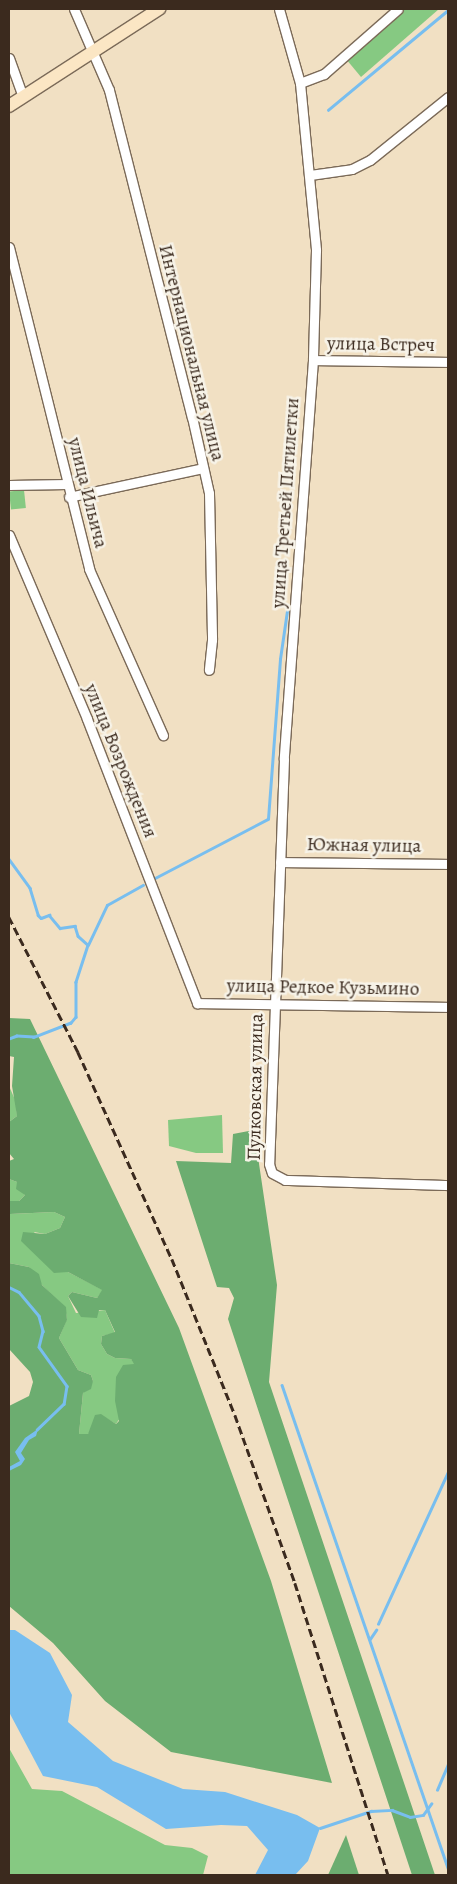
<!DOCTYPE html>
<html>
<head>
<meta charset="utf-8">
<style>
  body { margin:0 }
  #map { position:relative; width:457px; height:1884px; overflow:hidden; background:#f1e0c3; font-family:Alegreya,serif }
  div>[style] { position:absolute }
  .green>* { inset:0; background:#86c982; transform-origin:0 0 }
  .forest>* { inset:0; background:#6cad70 }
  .water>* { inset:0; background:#78beef }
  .stream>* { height:2.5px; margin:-1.25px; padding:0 1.25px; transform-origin:1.25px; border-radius:1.25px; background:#78beef }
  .roads { filter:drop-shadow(1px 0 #7b6a58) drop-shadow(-1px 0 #7b6a58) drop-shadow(0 1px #7b6a58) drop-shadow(0 -1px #7b6a58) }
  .minor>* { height:9px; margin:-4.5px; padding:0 4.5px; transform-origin:4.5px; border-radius:4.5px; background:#fff }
  .secondary>* { height:12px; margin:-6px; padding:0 6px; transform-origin:6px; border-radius:6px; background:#fbe6c4 }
  .rail>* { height:2.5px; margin-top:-1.25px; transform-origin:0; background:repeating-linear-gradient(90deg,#3b2a1e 0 8px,transparent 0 12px) }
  span { translate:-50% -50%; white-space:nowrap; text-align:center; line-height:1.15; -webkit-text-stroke:5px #f7f3e8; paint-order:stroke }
  .street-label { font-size:19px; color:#3b2a1e }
  .frame { position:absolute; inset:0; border:10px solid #3b2a1e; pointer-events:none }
</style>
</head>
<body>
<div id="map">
  <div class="green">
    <i style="clip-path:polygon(404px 9px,439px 9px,361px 77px,346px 59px)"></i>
    <i style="left:24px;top:490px;width:18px;height:15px;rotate:84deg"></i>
    <i style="clip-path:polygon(9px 1086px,16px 1102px,17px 1116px,9px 1122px)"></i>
    <i style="clip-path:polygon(222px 1115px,223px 1153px,196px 1153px,169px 1146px,168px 1120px)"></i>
    <i style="clip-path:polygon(9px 1179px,17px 1182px,25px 1195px,19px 1201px,9px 1202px)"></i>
    <i style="clip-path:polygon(9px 1212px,11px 1214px,54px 1212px,65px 1217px,60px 1228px,45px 1234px,34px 1232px,68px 1272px,103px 1290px,97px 1298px,72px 1292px,68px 1296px,76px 1313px,105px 1310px,115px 1333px,102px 1336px,101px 1344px,107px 1354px,115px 1358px,131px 1359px,135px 1364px,116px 1391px,120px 1418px,116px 1424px,106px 1418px,88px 1434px,79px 1434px,83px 1393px,93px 1381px,91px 1375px,78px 1370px,59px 1338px,67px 1319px,65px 1307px,42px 1285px,29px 1267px,9px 1263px)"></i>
    <i style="clip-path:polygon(9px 1748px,32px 1789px,62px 1791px,165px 1845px,192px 1848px,208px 1856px,203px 1875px,9px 1875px)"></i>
  </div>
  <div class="forest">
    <i style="clip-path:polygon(9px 1018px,30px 1019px,179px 1328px,271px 1581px,332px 1783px,171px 1752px,105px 1701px,53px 1643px,9px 1606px,9px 1406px,29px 1396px,33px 1382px,30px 1372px,9px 1349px,9px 1263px,29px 1267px,39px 1274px,42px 1285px,66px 1307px,67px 1320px,59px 1338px,78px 1370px,91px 1375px,93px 1381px,91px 1389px,83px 1393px,79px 1434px,88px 1434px,95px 1415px,101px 1414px,116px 1424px,119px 1421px,115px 1401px,116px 1377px,123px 1365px,134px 1364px,131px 1359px,115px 1358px,107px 1354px,101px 1344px,102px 1336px,115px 1332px,105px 1310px,99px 1310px,97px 1318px,81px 1317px,68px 1296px,72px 1292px,97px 1298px,102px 1290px,68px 1272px,54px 1273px,21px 1241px,23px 1232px,45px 1234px,60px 1228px,65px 1217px,54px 1212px,10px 1214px,9px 1212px,9px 1201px,19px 1201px,25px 1195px,16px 1189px,17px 1182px,9px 1179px,9px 1161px,14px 1159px,9px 1153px,9px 1122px,17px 1116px,12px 1086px,14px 1057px,9px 1056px)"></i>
    <i style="clip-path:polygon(254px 1130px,277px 1285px,269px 1382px,435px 1875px,412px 1875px,228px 1319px,234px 1298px,229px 1288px,217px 1287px,176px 1161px,231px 1163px,233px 1134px)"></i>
    <i style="clip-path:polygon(346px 1835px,359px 1875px,328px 1875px)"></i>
  </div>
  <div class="water">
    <i style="clip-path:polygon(38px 1429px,36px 1436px,29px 1440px,21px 1453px,25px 1459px,21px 1465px,9px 1471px,9px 1467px,20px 1461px,15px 1452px,25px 1438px)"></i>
    <i style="clip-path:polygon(9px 1630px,15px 1630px,50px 1653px,72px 1695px,68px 1722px,113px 1761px,183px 1789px,225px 1792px,297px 1815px,320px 1828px,308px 1861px,295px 1875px,255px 1875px,268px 1850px,247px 1826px,221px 1825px,166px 1829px,97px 1787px,43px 1776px,9px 1712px)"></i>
  </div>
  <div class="stream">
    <i style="left:328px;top:110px;width:156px;rotate:-39.8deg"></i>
    <i style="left:9px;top:859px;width:36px;rotate:54deg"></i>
    <i style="left:30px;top:888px;width:28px;rotate:73deg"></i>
    <i style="left:38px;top:915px;width:4px;rotate:45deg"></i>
    <i style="left:41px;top:918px;width:9px;rotate:-21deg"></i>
    <i style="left:49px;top:915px;width:17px;rotate:50deg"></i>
    <i style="left:60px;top:928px;width:15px;rotate:-8deg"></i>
    <i style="left:75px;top:926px;width:10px;rotate:73deg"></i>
    <i style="left:78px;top:936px;width:13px;rotate:42deg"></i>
    <i style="left:88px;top:945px;width:39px;rotate:108deg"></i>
    <i style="left:76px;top:982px;width:35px;rotate:90deg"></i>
    <i style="left:76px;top:1017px;width:8px;rotate:130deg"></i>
    <i style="left:71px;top:1023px;width:40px;rotate:159deg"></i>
    <i style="left:34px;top:1037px;width:17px;rotate:-177deg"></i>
    <i style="left:17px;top:1036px;width:9px;rotate:159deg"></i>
    <i style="left:155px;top:878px;width:127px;rotate:-27.6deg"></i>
    <i style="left:268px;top:819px;width:160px;rotate:-85.7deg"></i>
    <i style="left:280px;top:659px;width:49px;rotate:-81.7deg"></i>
    <i style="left:88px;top:945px;width:44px;rotate:-64.6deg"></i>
    <i style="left:107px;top:905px;width:41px;rotate:-29.1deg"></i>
    <i style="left:9px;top:1287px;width:11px;rotate:27deg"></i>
    <i style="left:19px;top:1292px;width:31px;rotate:50deg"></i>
    <i style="left:39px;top:1316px;width:16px;rotate:75deg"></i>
    <i style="left:43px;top:1331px;width:16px;rotate:104deg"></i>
    <i style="left:39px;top:1347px;width:48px;rotate:54.3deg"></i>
    <i style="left:67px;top:1386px;width:18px;rotate:99deg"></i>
    <i style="left:64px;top:1404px;width:37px;rotate:136deg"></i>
    <i style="left:282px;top:1385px;width:511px;rotate:71.03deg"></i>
    <i style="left:378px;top:1624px;width:167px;rotate:-65.3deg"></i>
    <i style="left:370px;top:1639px;width:11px;rotate:-56deg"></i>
    <i style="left:437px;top:1790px;width:28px;rotate:-67deg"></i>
    <i style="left:320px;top:1828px;width:54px;rotate:-18.4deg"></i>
    <i style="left:371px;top:1811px;width:21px;rotate:-3deg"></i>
    <i style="left:392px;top:1810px;width:19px;rotate:21deg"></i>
    <i style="left:410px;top:1817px;width:13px;rotate:-9deg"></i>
    <i style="left:423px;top:1815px;width:14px;rotate:-54deg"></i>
  </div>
  <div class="roads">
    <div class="minor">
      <i style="left:74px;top:9px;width:88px;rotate:66.6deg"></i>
      <i style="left:109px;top:90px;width:337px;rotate:75.8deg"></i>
      <i style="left:192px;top:417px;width:78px;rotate:77.4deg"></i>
      <i style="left:209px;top:493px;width:147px;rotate:88.8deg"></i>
      <i style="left:212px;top:640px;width:30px;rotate:96deg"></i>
      <i style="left:279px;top:9px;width:77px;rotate:74.2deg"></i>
      <i style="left:300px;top:83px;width:168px;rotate:84.5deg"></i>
      <i style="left:316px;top:250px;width:110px;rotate:91.6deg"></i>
      <i style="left:313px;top:360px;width:400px;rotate:94.2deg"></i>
      <i style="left:284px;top:759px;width:405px;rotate:92.1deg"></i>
      <i style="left:269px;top:1164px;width:9px;rotate:72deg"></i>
      <i style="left:272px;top:1173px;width:15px;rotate:28deg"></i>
      <i style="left:285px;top:1180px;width:163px;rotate:1.8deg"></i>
      <i style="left:9px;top:58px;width:41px;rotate:70.3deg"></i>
      <i style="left:300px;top:83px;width:26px;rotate:-21deg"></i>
      <i style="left:324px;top:74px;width:98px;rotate:-41.3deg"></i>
      <i style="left:310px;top:175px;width:42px;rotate:-8.1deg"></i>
      <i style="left:352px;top:169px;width:20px;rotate:-27deg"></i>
      <i style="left:370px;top:160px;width:100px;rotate:-38.9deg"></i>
      <i style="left:9px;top:247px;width:332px;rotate:76deg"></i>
      <i style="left:89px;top:569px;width:182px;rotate:66deg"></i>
      <i style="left:313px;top:360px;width:135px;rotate:0.8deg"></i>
      <i style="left:9px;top:485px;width:58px;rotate:-1deg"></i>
      <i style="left:69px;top:497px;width:137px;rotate:-12.2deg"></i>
      <i style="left:9px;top:535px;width:200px;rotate:67deg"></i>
      <i style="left:87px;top:719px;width:305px;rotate:68.8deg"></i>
      <i style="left:197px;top:1003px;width:251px;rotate:0.9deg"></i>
      <i style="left:280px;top:862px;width:168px;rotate:0.7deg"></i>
    </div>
    <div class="secondary">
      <i style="left:9px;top:106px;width:179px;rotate:-32.9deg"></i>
    </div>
  </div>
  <div class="rail">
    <i style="left:9px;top:917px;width:152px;rotate:62.9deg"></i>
    <i style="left:78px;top:1052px;width:227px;rotate:65.6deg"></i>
    <i style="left:172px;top:1259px;width:168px;rotate:68deg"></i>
    <i style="left:235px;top:1415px;width:178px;rotate:70.3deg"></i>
    <i style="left:295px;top:1583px;width:306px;rotate:72.3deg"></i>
  </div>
  <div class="street-label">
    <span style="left:381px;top:345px;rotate:1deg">улица Встреч</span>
    <span style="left:191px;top:353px;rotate:76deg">Интернациональная улица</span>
    <span style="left:87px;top:493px;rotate:76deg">улица Ильича</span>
    <span style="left:286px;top:503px;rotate:-86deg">улица Третьей Пятилетки</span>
    <span style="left:120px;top:761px;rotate:68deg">улица Возрождения</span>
    <span style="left:364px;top:846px;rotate:1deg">Южная улица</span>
    <span style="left:323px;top:988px;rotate:1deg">улица Редкое Кузьмино</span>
    <span style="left:256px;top:1087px;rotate:-89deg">Пулковская улица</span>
  </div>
  <div class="frame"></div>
</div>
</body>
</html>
